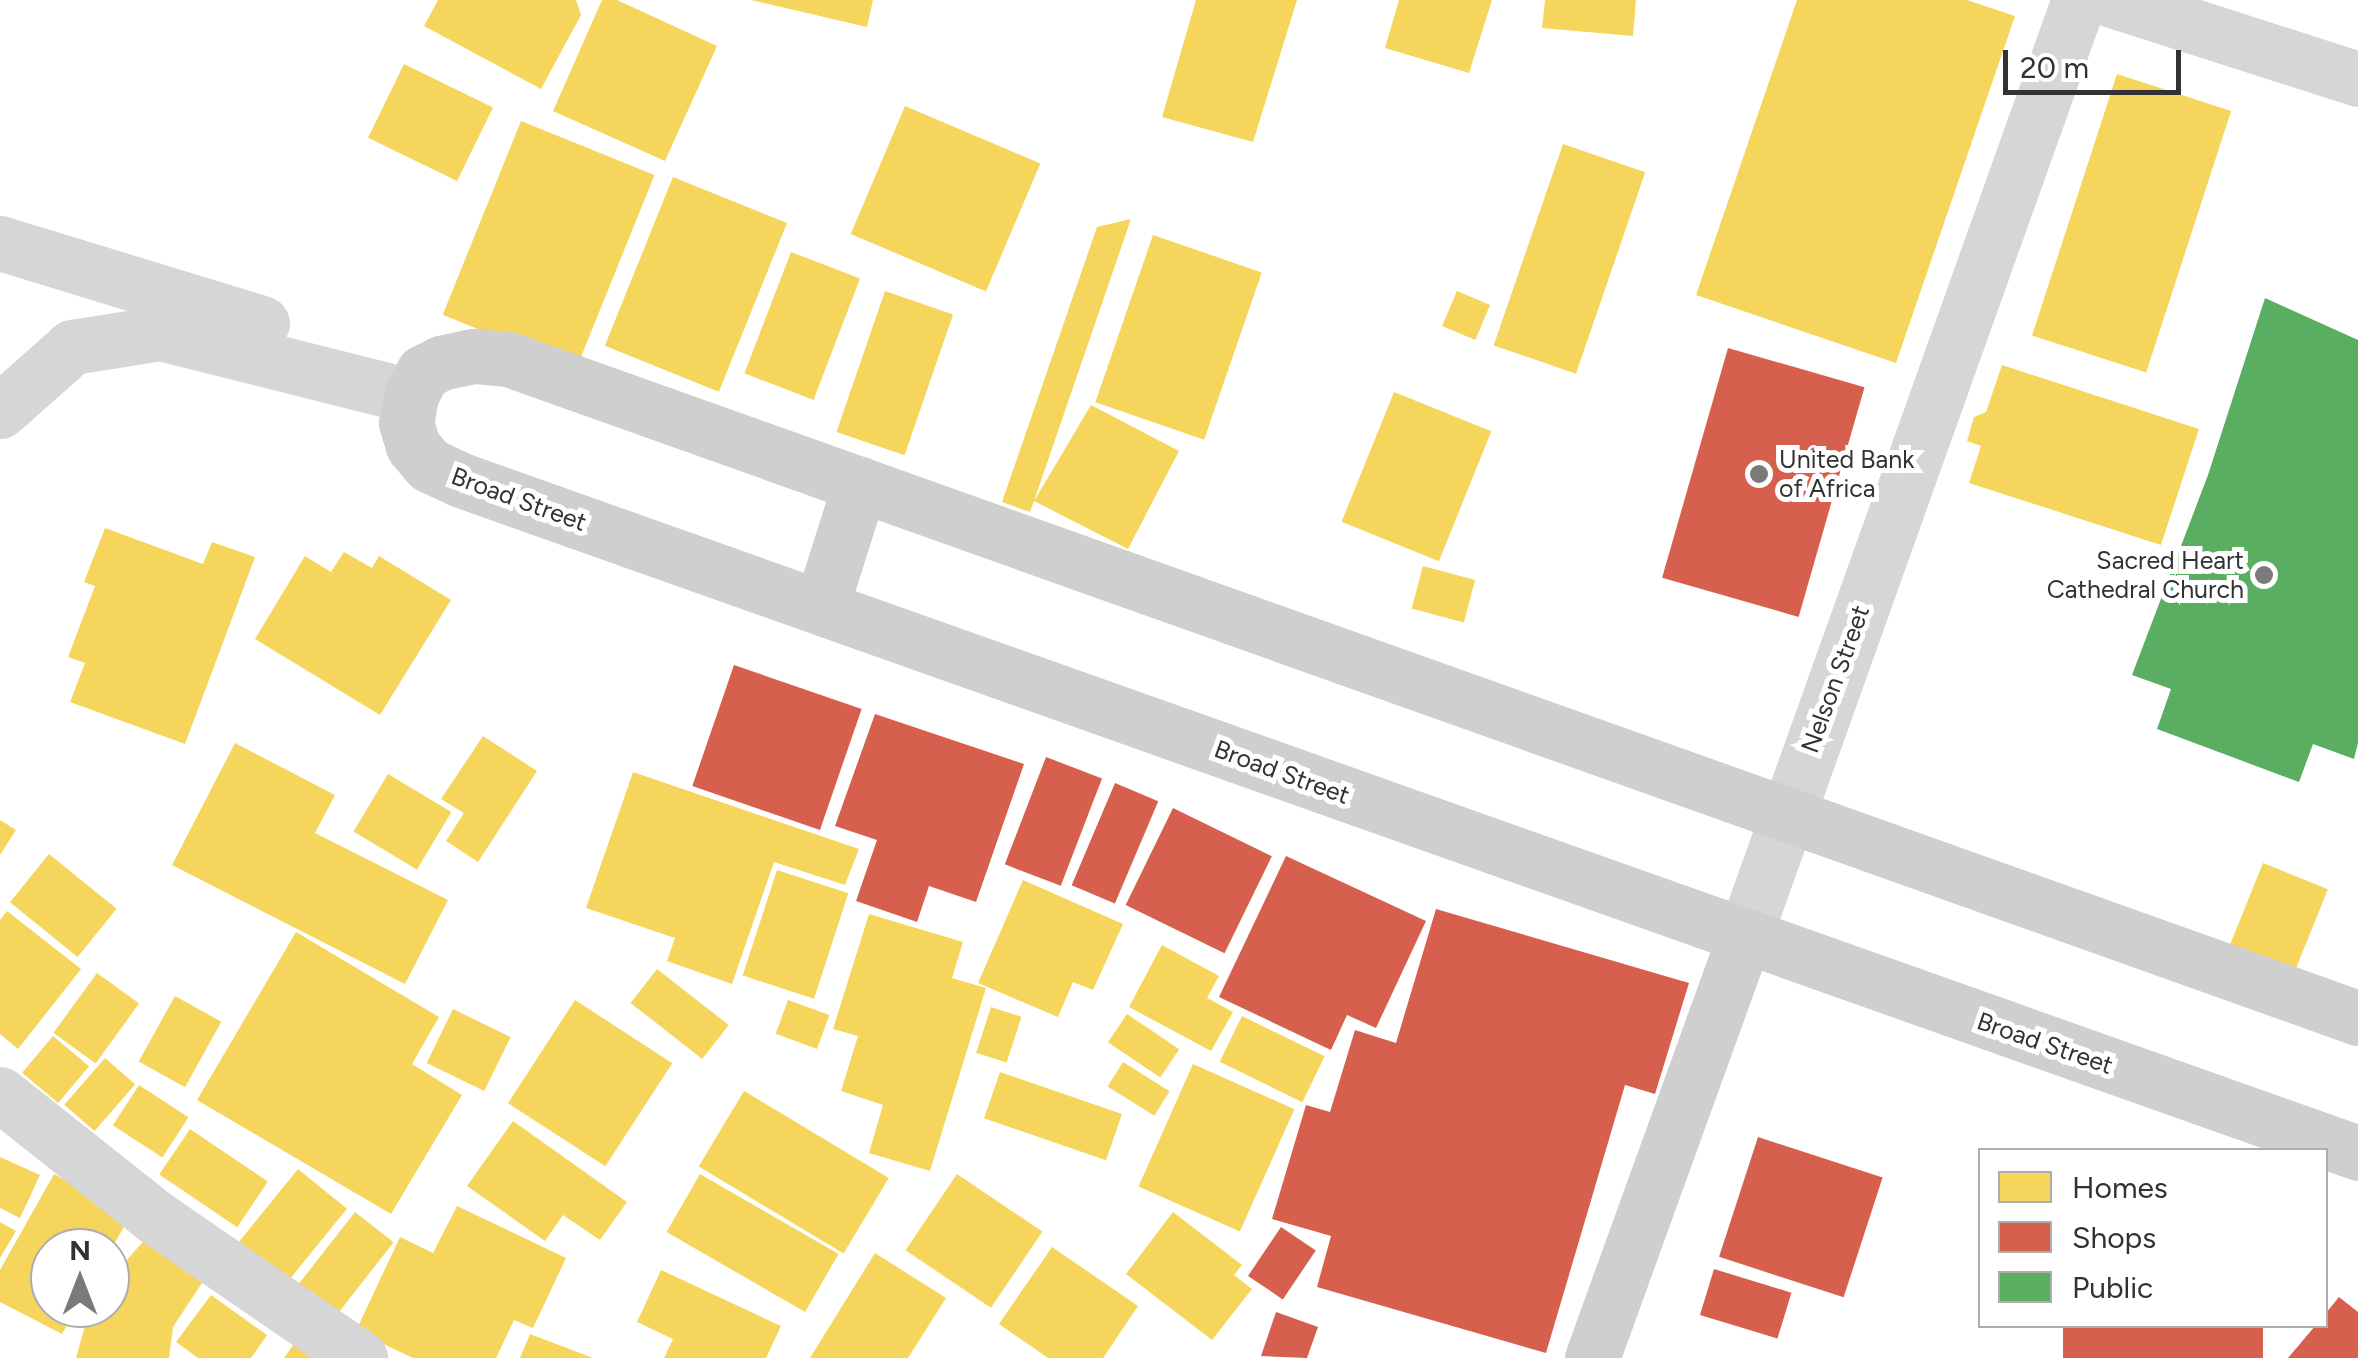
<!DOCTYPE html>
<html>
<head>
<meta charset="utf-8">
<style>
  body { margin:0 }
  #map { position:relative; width:2358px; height:1358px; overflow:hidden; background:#fff; font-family:Figtree,sans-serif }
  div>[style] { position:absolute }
  .homes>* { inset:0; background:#f6d55c; transform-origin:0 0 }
  .shops>* { inset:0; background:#d6604d; transform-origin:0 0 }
  .public>* { inset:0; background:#5aae61 }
  .street>* { height:55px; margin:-27.5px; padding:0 27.5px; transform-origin:27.5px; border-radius:27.5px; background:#d6d6d6 }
  .secondary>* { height:55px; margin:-27.5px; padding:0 27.5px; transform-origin:27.5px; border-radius:27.5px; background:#cfcfcf }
  .dots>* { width:28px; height:28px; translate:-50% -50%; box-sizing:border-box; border:5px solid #fff; border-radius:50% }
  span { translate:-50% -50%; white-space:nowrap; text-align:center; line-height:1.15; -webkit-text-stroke:10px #fff; paint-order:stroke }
  .poi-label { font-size:25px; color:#323232 }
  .left { translate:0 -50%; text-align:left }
  .right { translate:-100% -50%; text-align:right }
  .street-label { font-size:25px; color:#323232 }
  .legend { position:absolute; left:1978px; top:1148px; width:350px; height:180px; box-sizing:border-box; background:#fff; border:2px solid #adadad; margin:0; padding:12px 18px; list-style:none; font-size:30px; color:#323232 }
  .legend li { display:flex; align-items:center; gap:20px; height:50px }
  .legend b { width:50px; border:2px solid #adadad }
  .north { position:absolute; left:30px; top:1228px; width:100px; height:100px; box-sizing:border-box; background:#fff; border:2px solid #adadad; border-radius:50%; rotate:0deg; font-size:28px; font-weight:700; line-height:40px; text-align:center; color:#323232 }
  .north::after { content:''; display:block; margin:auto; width:35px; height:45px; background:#7a7a7a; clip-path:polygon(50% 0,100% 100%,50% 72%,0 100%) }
  .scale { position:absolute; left:2003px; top:50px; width:178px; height:45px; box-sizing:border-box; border:5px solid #323232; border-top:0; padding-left:12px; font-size:30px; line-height:35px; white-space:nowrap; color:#323232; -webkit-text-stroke:8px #fff; paint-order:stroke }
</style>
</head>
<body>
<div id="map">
  <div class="homes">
    <i style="clip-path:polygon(438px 0,576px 0,581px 15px,541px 89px,424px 26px)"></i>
    <i style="clip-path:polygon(602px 0,617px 0,717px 46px,665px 161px,553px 111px)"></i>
    <i style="clip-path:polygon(751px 0,873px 0,867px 27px)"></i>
    <i style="clip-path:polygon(1196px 0,1297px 0,1253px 142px,1162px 117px)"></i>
    <i style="clip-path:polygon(1399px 0,1492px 0,1469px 73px,1385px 48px)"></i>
    <i style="clip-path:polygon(1545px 0,1636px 0,1633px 36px,1542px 28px)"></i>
    <i style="clip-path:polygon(1797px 0,1967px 0,2015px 16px,1896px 363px,1696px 295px)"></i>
    <i style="left:404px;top:64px;width:99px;height:82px;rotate:26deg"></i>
    <i style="left:2117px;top:74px;width:120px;height:275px;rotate:18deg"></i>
    <i style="left:905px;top:106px;width:147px;height:139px;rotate:23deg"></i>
    <i style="left:521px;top:121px;width:144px;height:209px;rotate:22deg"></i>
    <i style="left:1563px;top:144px;width:87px;height:213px;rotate:19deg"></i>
    <i style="left:673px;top:177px;width:123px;height:182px;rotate:22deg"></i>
    <i style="clip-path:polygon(1131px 219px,1034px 501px,1091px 405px,1179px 451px,1128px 549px,1034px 501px,1030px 512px,1002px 502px,1097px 227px)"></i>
    <i style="left:1153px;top:235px;width:115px;height:177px;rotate:19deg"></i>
    <i style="left:791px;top:252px;width:74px;height:130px;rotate:21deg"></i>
    <i style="left:885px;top:291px;width:72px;height:149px;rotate:19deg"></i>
    <i style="left:1457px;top:291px;width:36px;height:38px;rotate:23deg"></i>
    <i style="clip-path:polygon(2002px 365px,2199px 429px,2161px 545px,1969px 483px,1981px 446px,1967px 441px,1974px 417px,1986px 412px)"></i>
    <i style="left:1394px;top:392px;width:105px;height:140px;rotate:22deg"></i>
    <i style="clip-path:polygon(105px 528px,203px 564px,212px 542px,255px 557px,185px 744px,70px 702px,85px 663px,68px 657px,95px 586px,84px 582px)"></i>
    <i style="clip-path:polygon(344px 552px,372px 568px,379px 556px,451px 600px,380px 715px,255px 639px,305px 556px,331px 572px)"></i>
    <i style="left:1423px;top:566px;width:54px;height:44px;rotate:15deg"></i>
    <i style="clip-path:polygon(483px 736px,537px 771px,478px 862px,446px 841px,464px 813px,441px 799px)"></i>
    <i style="clip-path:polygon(235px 743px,335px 795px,315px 833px,448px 900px,405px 984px,172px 865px)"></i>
    <i style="clip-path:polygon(633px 772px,859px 849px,845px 885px,774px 862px,732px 984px,667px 961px,675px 938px,586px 908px)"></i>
    <i style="left:388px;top:774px;width:74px;height:67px;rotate:31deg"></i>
    <i style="clip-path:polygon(0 820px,16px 830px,0 855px)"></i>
    <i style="left:49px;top:854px;width:87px;height:62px;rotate:39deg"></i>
    <i style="left:2263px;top:863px;width:70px;height:104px;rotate:22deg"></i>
    <i style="left:777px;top:870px;width:75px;height:111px;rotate:18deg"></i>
    <i style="clip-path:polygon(1023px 880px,1123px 924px,1093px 990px,1073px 982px,1058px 1017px,978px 983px)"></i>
    <i style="clip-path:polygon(7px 911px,81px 969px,18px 1049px,0 1034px,0 920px)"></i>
    <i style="clip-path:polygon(869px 914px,963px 942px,952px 978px,986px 988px,930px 1171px,869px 1153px,883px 1105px,841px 1091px,858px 1036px,833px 1029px)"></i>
    <i style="clip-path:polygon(296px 932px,439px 1017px,412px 1064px,462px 1095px,391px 1214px,197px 1100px)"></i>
    <i style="clip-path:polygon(1162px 945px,1219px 976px,1207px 998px,1233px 1012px,1211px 1051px,1129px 1007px)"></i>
    <i style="left:657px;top:969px;width:91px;height:43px;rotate:38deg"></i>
    <i style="left:97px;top:973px;width:52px;height:74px;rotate:36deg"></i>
    <i style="left:175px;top:996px;width:53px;height:75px;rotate:29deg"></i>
    <i style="left:575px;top:1000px;width:116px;height:123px;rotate:33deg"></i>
    <i style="left:788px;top:1000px;width:44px;height:36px;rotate:20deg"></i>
    <i style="left:991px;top:1007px;width:32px;height:48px;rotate:18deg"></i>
    <i style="left:453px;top:1009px;width:64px;height:60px;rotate:26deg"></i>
    <i style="left:1127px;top:1014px;width:63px;height:34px;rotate:34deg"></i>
    <i style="left:1242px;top:1016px;width:92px;height:51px;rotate:26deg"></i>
    <i style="left:53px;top:1036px;width:47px;height:48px;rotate:40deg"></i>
    <i style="left:105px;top:1058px;width:40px;height:62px;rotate:41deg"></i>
    <i style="left:1123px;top:1062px;width:55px;height:29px;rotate:32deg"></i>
    <i style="left:1193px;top:1064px;width:111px;height:134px;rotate:24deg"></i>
    <i style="left:1000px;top:1072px;width:129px;height:49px;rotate:19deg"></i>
    <i style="left:139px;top:1085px;width:59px;height:48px;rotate:33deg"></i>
    <i style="left:744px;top:1091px;width:169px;height:88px;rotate:31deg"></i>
    <i style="clip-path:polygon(513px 1121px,627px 1202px,600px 1240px,563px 1215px,545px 1241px,467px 1186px)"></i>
    <i style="left:190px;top:1129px;width:94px;height:55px;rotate:34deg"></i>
    <i style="clip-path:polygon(0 1157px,40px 1175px,20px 1218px,0 1208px)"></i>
    <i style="left:298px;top:1169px;width:63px;height:102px;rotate:39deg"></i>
    <i style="clip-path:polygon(54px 1174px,130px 1216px,112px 1248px,50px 1248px,50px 1308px,77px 1308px,62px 1334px,0 1302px,0 1270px)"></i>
    <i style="left:700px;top:1174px;width:160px;height:67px;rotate:30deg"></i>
    <i style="left:957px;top:1174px;width:103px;height:92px;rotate:34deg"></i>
    <i style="clip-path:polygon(457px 1206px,566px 1258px,533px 1328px,514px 1320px,496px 1358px,413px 1358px,356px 1331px,400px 1237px,433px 1253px)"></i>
    <i style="left:355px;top:1212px;width:49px;height:101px;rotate:38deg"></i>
    <i style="clip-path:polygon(1173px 1212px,1242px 1265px,1234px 1275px,1252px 1289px,1212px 1340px,1126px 1274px)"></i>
    <i style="clip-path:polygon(0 1222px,16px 1231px,0 1258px)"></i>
    <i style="clip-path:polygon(148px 1236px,202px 1283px,173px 1327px,169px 1358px,76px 1358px,90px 1308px,110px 1308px,110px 1279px)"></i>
    <i style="clip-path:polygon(1052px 1247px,1138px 1306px,1103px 1358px,1048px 1358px,999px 1324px)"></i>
    <i style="clip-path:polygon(875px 1253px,946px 1298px,908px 1358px,810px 1358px)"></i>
    <i style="clip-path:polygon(661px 1270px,781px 1326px,766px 1358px,664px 1358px,673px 1339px,637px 1322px)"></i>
    <i style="clip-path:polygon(211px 1295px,267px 1335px,251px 1358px,198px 1358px,176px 1342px)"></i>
    <i style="clip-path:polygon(530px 1334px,593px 1358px,520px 1358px)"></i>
    <i style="clip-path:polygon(294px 1344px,314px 1358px,284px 1358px)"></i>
  </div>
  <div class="shops">
    <i style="left:1728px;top:348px;width:142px;height:239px;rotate:16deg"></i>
    <i style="left:734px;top:665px;width:135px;height:128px;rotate:19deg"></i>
    <i style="clip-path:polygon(875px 714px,1024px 764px,976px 902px,929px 886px,917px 922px,856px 901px,877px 840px,835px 826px)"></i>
    <i style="left:1046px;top:757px;width:60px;height:115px;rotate:21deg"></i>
    <i style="left:1115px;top:783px;width:47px;height:111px;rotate:23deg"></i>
    <i style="left:1173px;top:808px;width:110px;height:108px;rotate:26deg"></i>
    <i style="clip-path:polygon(1286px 856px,1426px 921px,1376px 1028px,1347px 1015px,1331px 1050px,1219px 997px)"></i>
    <i style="clip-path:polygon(1436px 909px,1689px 983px,1655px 1094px,1625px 1085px,1546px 1353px,1317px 1287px,1331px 1236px,1272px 1219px,1306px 1105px,1330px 1112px,1355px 1030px,1396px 1043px)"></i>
    <i style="left:1758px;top:1137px;width:131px;height:126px;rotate:18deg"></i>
    <i style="left:1281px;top:1227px;width:42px;height:59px;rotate:34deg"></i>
    <i style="left:1714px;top:1269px;width:81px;height:48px;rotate:17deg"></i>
    <i style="clip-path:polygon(2339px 1297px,2358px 1312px,2358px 1358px,2288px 1358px,2315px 1326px,2326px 1326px,2326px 1313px)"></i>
    <i style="clip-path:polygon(1276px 1312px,1318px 1327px,1307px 1358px,1261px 1356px)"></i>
    <i style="left:2063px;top:1326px;width:200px;height:35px"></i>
  </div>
  <div class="public">
    <i style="clip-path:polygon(2265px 298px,2358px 340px,2358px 743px,2354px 759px,2313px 744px,2299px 782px,2157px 729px,2171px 689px,2132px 675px,2208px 475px)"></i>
  </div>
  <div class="street">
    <i style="left:2112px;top:0;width:258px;rotate:17.8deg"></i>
    <i style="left:0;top:243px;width:274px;rotate:17deg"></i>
    <i style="left:0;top:411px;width:96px;rotate:-41.6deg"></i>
    <i style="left:72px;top:347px;width:89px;rotate:-9deg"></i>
    <i style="left:160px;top:333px;width:259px;rotate:14.1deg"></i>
    <i style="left:1744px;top:937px;width:995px;rotate:-70.33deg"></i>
    <i style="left:0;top:1094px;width:198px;rotate:38.4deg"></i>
    <i style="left:155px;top:1217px;width:249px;rotate:34.5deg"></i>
  </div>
  <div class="secondary">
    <i style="left:821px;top:607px;width:129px;rotate:-72.4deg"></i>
    <i style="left:2358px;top:1018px;width:1964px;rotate:-160.39deg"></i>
    <i style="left:508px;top:359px;width:35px;rotate:-175deg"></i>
    <i style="left:473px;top:356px;width:33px;rotate:168deg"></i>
    <i style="left:441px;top:363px;width:20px;rotate:153deg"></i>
    <i style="left:423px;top:372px;width:27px;rotate:117deg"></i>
    <i style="left:411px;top:396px;width:27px;rotate:100deg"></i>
    <i style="left:406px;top:423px;width:24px;rotate:73deg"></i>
    <i style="left:413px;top:446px;width:25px;rotate:50deg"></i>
    <i style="left:429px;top:465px;width:35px;rotate:25deg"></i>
    <i style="left:461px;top:480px;width:2013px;rotate:19.53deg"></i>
    <i style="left:1592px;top:1358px;width:448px;rotate:-70.1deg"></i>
  </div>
  <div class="dots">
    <i style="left:1759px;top:474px;background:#7a7a7a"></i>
    <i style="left:2264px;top:575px;background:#7a7a7a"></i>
  </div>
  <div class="poi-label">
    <span class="left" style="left:1779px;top:474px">United Bank<br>of Africa</span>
    <span class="right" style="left:2244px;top:575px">Sacred Heart<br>Cathedral Church</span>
  </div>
  <div class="street-label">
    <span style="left:519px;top:499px;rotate:20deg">Broad Street</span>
    <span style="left:1835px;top:679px;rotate:-70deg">Nelson Street</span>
    <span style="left:1282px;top:772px;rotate:20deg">Broad Street</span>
    <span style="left:2045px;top:1043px;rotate:19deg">Broad Street</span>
  </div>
  <ul class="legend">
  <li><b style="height:28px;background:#f6d55c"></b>Homes</li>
  <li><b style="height:28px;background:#d6604d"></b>Shops</li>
  <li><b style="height:28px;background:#5aae61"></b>Public</li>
  </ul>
  <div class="north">N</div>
  <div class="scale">20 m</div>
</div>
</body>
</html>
